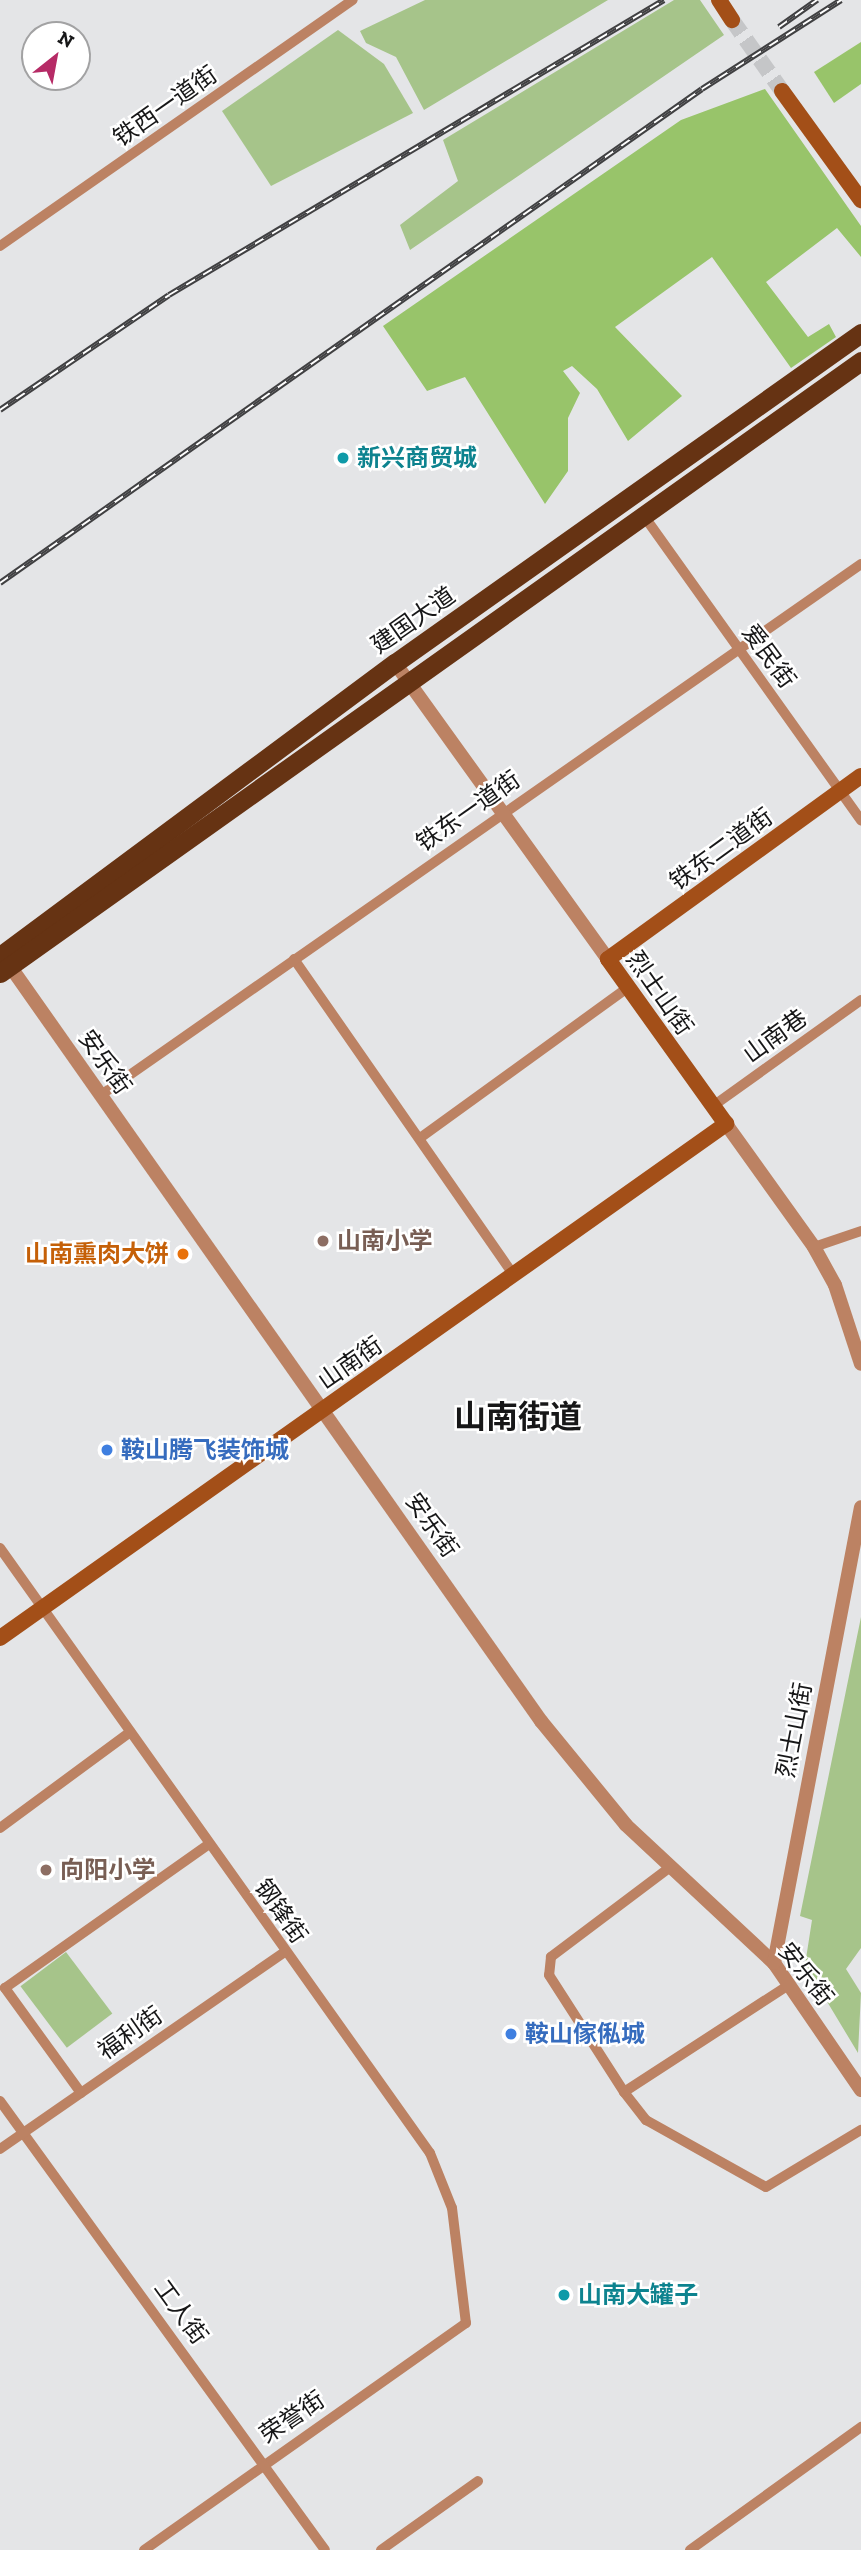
<!DOCTYPE html>
<html>
<head>
<meta charset="utf-8">
<style>
  body { margin:0 }
  #map { position:relative; width:861px; height:2550px; overflow:hidden; background:#e4e5e7; font-family:"Zilla Slab","Noto Sans SC",serif }
  div>[style] { position:absolute }
  .green>* { inset:0; background:#a6c48a; transform-origin:0 0 }
  .forest>* { inset:0; background:#98c46a }
  .secondary-tunnel>* { height:16px; margin-top:-8px; transform-origin:0; background:repeating-linear-gradient(90deg,#c5c6c8 0 16px,transparent 0 24px) }
  .minor>* { height:10px; margin:-5px; padding:0 5px; transform-origin:5px; border-radius:5px; background:#bc8263 }
  .tertiary>* { height:14px; margin:-7px; padding:0 7px; transform-origin:7px; border-radius:7px; background:#bc8263 }
  .secondary>* { height:16px; margin:-8px; padding:0 8px; transform-origin:8px; border-radius:8px; background:#a34f18 }
  .trunk>* { height:19px; margin:-9.5px; padding:0 9.5px; transform-origin:9.5px; border-radius:9.5px; background:#663313 }
  .rail>* { height:6px; margin-top:-3px; transform-origin:0; background:repeating-linear-gradient(90deg,#fff 0 10px,#404042 0 20px); box-sizing:border-box; border-block:2px solid #404042 }
  .dots>* { width:19px; height:19px; translate:-50% -50%; box-sizing:border-box; border:4px solid #fff; border-radius:50% }
  span { translate:-50% -50%; white-space:nowrap; text-align:center; line-height:1.15; -webkit-text-stroke:5px #fff; paint-order:stroke }
  .street-label { font-size:24px; color:#171718 }
  .culture-label { font-size:24px; color:#0d838f; font-weight:700 }
  .left { translate:0 -50%; text-align:left }
  .education-label { font-size:24px; color:#785e54; font-weight:700 }
  .food-label { font-size:24px; color:#c56008; font-weight:700 }
  .right { translate:-100% -50%; text-align:right }
  .shop-label { font-size:24px; color:#366cbe; font-weight:700 }
  .district-label { font-size:32px; color:#171718; font-weight:700 }
  .north { position:absolute; left:21px; top:21px; width:70px; height:70px; box-sizing:border-box; background:#fff; border:2px solid #a2a2a3; border-radius:50%; rotate:31deg; font-size:19px; font-weight:700; line-height:28px; text-align:center; color:#171718 }
  .north::after { content:''; display:block; margin:auto; width:24px; height:32px; background:#b62b66; clip-path:polygon(50% 0,100% 100%,50% 72%,0 100%) }
</style>
</head>
<body>
<div id="map">
  <div class="green">
    <i style="clip-path:polygon(425px 0,608px 0,424px 110px,396px 57px,366px 43px,360px 31px)"></i>
    <i style="clip-path:polygon(674px 0,700px 0,724px 35px,410px 250px,400px 225px,458px 181px,443px 140px)"></i>
    <i style="clip-path:polygon(338px 30px,384px 64px,413px 113px,271px 186px,222px 111px)"></i>
    <i style="clip-path:polygon(861px 1617px,861px 1948px,846px 1969px,861px 1993px,858px 2053px,805px 1965px,812px 1920px,800px 1916px)"></i>
    <i style="left:66px;top:1952px;width:77px;height:57px;rotate:53deg"></i>
  </div>
  <div class="forest">
    <i style="clip-path:polygon(861px 42px,861px 84px,834px 103px,814px 72px)"></i>
    <i style="clip-path:polygon(765px 89px,861px 226px,861px 257px,837px 228px,766px 282px,808px 337px,829px 324px,836px 337px,791px 368px,712px 257px,615px 327px,682px 396px,628px 441px,597px 389px,572px 366px,563px 371px,580px 393px,568px 418px,568px 471px,545px 504px,465px 377px,427px 391px,383px 326px,681px 120px)"></i>
  </div>
  <div class="secondary-tunnel">
    <i style="left:732px;top:20px;width:87px;rotate:54.8deg"></i>
  </div>
  <div class="minor">
    <i style="left:0;top:246px;width:430px;rotate:-34.9deg"></i>
    <i style="left:644px;top:516px;width:374px;rotate:54.5deg"></i>
    <i style="left:294px;top:959px;width:385px;rotate:55.2deg"></i>
    <i style="left:101px;top:1095px;width:927px;rotate:-34.94deg"></i>
    <i style="left:713px;top:1106px;width:182px;rotate:-35.6deg"></i>
    <i style="left:420px;top:1138px;width:256px;rotate:-35.9deg"></i>
    <i style="left:814px;top:1247px;width:50px;rotate:-18.8deg"></i>
    <i style="left:0;top:1548px;width:742px;rotate:54.6deg"></i>
    <i style="left:430px;top:2153px;width:59px;rotate:68.2deg"></i>
    <i style="left:452px;top:2208px;width:116px;rotate:83.1deg"></i>
    <i style="left:466px;top:2323px;width:394px;rotate:144.8deg"></i>
    <i style="left:0;top:1828px;width:162px;rotate:-36.4deg"></i>
    <i style="left:669px;top:1868px;width:148px;rotate:143deg"></i>
    <i style="left:551px;top:1957px;width:18px;rotate:96deg"></i>
    <i style="left:549px;top:1975px;width:139px;rotate:57.3deg"></i>
    <i style="left:624px;top:2092px;width:36px;rotate:52deg"></i>
    <i style="left:646px;top:2120px;width:137px;rotate:29.2deg"></i>
    <i style="left:766px;top:2187px;width:111px;rotate:-31deg"></i>
    <i style="left:624px;top:2092px;width:198px;rotate:-33deg"></i>
    <i style="left:81px;top:2093px;width:130px;rotate:-125.9deg"></i>
    <i style="left:5px;top:1988px;width:250px;rotate:-35.2deg"></i>
    <i style="left:0;top:2101px;width:554px;rotate:54.1deg"></i>
    <i style="left:0;top:2149px;width:346px;rotate:-34.7deg"></i>
    <i style="left:381px;top:2550px;width:119px;rotate:-35.4deg"></i>
    <i style="left:690px;top:2550px;width:211px;rotate:-35.7deg"></i>
  </div>
  <div class="tertiary">
    <i style="left:395px;top:663px;width:365px;rotate:54.3deg"></i>
    <i style="left:5px;top:959px;width:932px;rotate:54.88deg"></i>
    <i style="left:541px;top:1721px;width:134px;rotate:50.7deg"></i>
    <i style="left:626px;top:1825px;width:202px;rotate:43deg"></i>
    <i style="left:774px;top:1963px;width:154px;rotate:55.6deg"></i>
    <i style="left:726px;top:1124px;width:151px;rotate:54.4deg"></i>
    <i style="left:814px;top:1247px;width:43px;rotate:61.1deg"></i>
    <i style="left:835px;top:1285px;width:83px;rotate:71.8deg"></i>
    <i style="left:774px;top:1963px;width:464px;rotate:-79.2deg"></i>
  </div>
  <div class="secondary">
    <i style="left:719px;top:0;width:24px;rotate:57deg"></i>
    <i style="left:782px;top:91px;width:135px;rotate:54.1deg"></i>
    <i style="left:0;top:1638px;width:890px;rotate:-35.3deg"></i>
    <i style="left:726px;top:1124px;width:203px;rotate:-125.6deg"></i>
    <i style="left:608px;top:959px;width:312px;rotate:-35.9deg"></i>
  </div>
  <div class="trunk">
    <i style="left:0;top:956px;width:492px;rotate:-36.6deg"></i>
    <i style="left:395px;top:663px;width:571px;rotate:-35.3deg"></i>
    <i style="left:0;top:973px;width:1056px;rotate:-35.41deg"></i>
  </div>
  <div class="rail">
    <i style="left:779px;top:27px;width:47px;rotate:-35.4deg"></i>
    <i style="left:0;top:410px;width:204px;rotate:-34.2deg"></i>
    <i style="left:169px;top:295px;width:576px;rotate:-30.79deg"></i>
    <i style="left:0;top:583px;width:858px;rotate:-35.13deg"></i>
    <i style="left:702px;top:89px;width:165px;rotate:-32.6deg"></i>
  </div>
  <div class="dots">
    <i style="left:343px;top:458px;background:#0f9aa8"></i>
    <i style="left:323px;top:1241px;background:#8d6e63"></i>
    <i style="left:183px;top:1254px;background:#e8710a"></i>
    <i style="left:107px;top:1450px;background:#3f7fe0"></i>
    <i style="left:46px;top:1870px;background:#8d6e63"></i>
    <i style="left:511px;top:2034px;background:#3f7fe0"></i>
    <i style="left:564px;top:2295px;background:#0f9aa8"></i>
  </div>
  <div class="street-label">
    <span style="left:165px;top:106px;rotate:-35deg">铁西一道街</span>
    <span style="left:413px;top:620px;rotate:-35deg">建国大道</span>
    <span style="left:769px;top:656px;rotate:54deg">爱民街</span>
    <span style="left:468px;top:811px;rotate:-35deg">铁东一道街</span>
    <span style="left:721px;top:849px;rotate:-36deg">铁东二道街</span>
    <span style="left:660px;top:993px;rotate:55deg">烈士山街</span>
    <span style="left:775px;top:1036px;rotate:-36deg">山南巷</span>
    <span style="left:105px;top:1062px;rotate:55deg">安乐街</span>
    <span style="left:350px;top:1363px;rotate:-35deg">山南街</span>
    <span style="left:432px;top:1525px;rotate:55deg">安乐街</span>
    <span style="left:794px;top:1730px;rotate:-79deg">烈士山街</span>
    <span style="left:281px;top:1911px;rotate:55deg">钢锋街</span>
    <span style="left:806px;top:1974px;rotate:52deg">安乐街</span>
    <span style="left:130px;top:2033px;rotate:-35deg">福利街</span>
    <span style="left:181px;top:2312px;rotate:54deg">工人街</span>
    <span style="left:292px;top:2417px;rotate:-34deg">荣誉街</span>
  </div>
  <div class="culture-label">
    <span class="left" style="left:357px;top:458px">新兴商贸城</span>
    <span class="left" style="left:578px;top:2295px">山南大罐子</span>
  </div>
  <div class="education-label">
    <span class="left" style="left:337px;top:1241px">山南小学</span>
    <span class="left" style="left:60px;top:1870px">向阳小学</span>
  </div>
  <div class="food-label">
    <span class="right" style="left:169px;top:1254px">山南熏肉大饼</span>
  </div>
  <div class="shop-label">
    <span class="left" style="left:121px;top:1450px">鞍山腾飞装饰城</span>
    <span class="left" style="left:525px;top:2034px">鞍山傢俬城</span>
  </div>
  <div class="district-label">
    <span style="left:518px;top:1417px">山南街道</span>
  </div>
  <div class="north">N</div>
</div>
</body>
</html>
